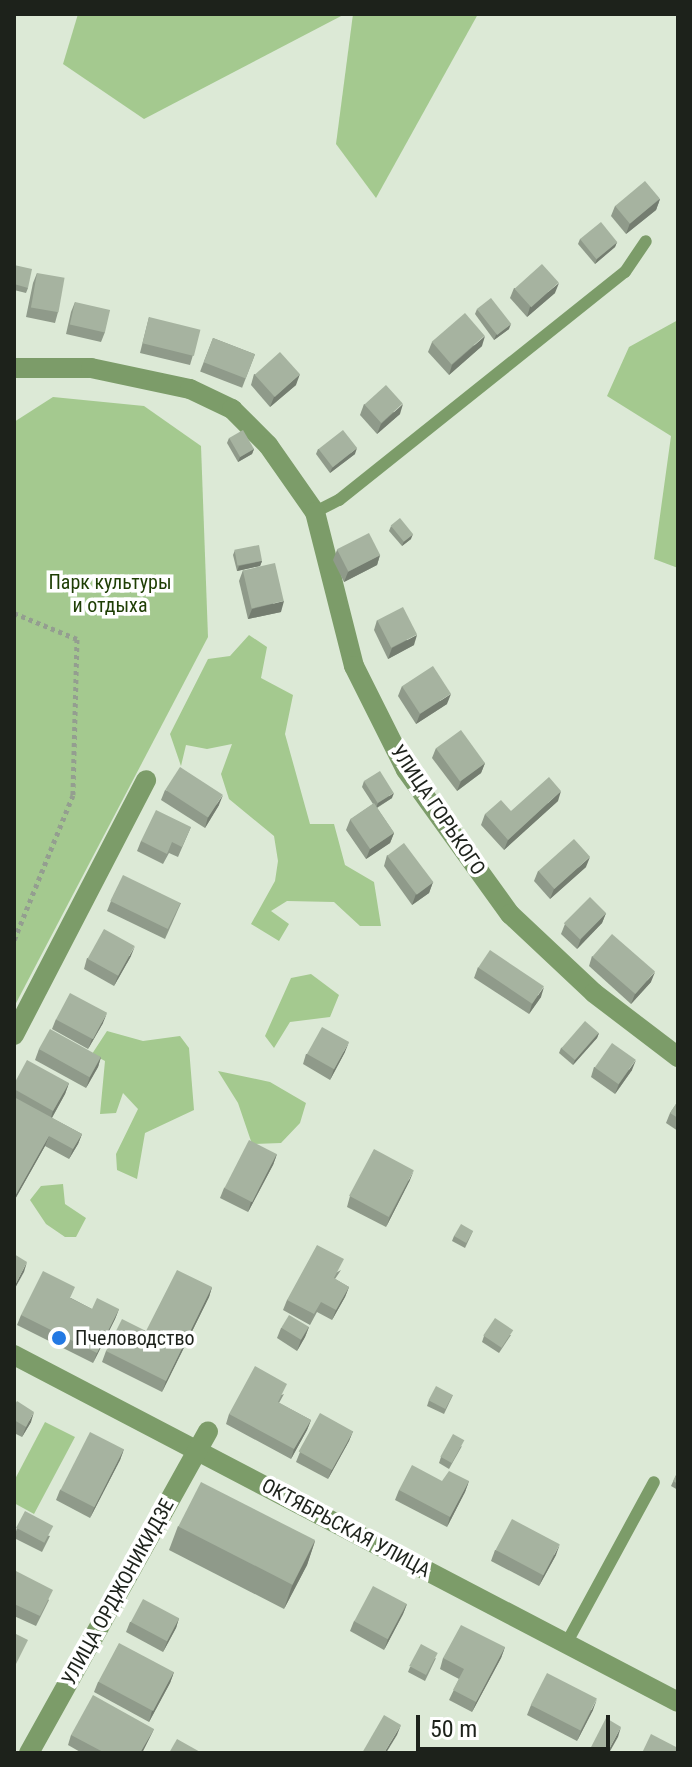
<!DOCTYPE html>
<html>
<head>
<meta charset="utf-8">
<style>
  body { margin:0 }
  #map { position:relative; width:692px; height:1767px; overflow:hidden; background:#dce9d6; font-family:"Roboto Condensed",sans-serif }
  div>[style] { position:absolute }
  .green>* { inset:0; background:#a4c98f }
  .path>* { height:5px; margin-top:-2.5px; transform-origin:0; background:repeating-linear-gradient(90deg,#949e90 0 4px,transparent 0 8px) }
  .service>* { height:12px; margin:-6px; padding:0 6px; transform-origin:6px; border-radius:6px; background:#7c9c69 }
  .minor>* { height:20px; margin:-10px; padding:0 10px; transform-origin:10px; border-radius:10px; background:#7c9c69 }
  .wall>* { inset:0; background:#8f9a8a; transform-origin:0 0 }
  .shaded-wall>* { inset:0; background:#747d70 }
  .building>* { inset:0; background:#a6b3a0; transform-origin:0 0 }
  .dots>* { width:22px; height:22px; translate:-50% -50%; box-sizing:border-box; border:4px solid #fff; border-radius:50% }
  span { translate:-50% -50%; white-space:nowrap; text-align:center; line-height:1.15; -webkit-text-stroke:7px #fff; paint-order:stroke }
  .park-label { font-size:20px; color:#1e3e04 }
  .street-label { font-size:20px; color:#1d221b }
  .poi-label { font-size:20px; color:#1d221b }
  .left { translate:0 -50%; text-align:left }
  .frame { position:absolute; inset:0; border:16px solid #1d221b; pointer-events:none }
  .scale { position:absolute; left:416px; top:1715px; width:194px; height:36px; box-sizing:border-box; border:4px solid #1d221b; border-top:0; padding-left:10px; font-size:24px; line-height:28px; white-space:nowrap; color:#1d221b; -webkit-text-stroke:6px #fff; paint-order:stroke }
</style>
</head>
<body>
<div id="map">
  <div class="green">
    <i style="clip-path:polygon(78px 14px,345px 14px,144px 119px,63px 64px)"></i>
    <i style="clip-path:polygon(353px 14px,478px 14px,376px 198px,336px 144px)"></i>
    <i style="clip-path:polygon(678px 320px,678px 568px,654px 559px,671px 436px,607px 396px,629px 347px)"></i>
    <i style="clip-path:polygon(53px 397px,144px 406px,201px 446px,208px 637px,14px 1007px,14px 422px)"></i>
    <i style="clip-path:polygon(249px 635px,267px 647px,261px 678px,293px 695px,285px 734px,310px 824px,334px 824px,345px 865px,374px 882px,381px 926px,360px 926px,334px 902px,287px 901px,271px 911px,289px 924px,279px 941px,251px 924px,275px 881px,278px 861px,274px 836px,229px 799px,221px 774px,232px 744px,207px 749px,186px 745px,181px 766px,170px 734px,208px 659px,230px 656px)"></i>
    <i style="clip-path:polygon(311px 974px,339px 995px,330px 1017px,290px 1022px,274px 1048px,265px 1036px,291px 978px)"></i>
    <i style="clip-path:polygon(107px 1031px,143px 1041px,180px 1036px,189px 1048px,194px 1110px,145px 1133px,137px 1179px,117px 1170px,116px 1154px,138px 1109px,123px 1093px,116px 1113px,100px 1114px,105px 1061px,92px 1054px)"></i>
    <i style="clip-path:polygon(218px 1071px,270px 1082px,306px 1103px,300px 1123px,281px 1143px,252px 1144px,238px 1103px)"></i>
    <i style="clip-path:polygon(63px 1184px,65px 1204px,86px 1218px,76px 1237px,65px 1237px,46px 1224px,30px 1200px,41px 1186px)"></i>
    <i style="clip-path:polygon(45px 1422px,75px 1437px,34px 1514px,14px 1503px,14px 1481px)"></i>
  </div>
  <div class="path">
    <i style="left:14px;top:613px;width:68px;rotate:22.4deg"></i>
    <i style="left:77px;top:639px;width:156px;rotate:91.5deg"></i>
    <i style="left:73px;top:795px;width:157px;rotate:112.1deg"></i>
  </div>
  <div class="service">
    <i style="left:315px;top:512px;width:27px;rotate:-27deg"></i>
    <i style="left:339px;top:500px;width:366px;rotate:-38.6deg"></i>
    <i style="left:625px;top:272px;width:37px;rotate:-56deg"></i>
    <i style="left:566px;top:1644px;width:184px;rotate:-61.5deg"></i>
  </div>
  <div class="minor">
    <i style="left:14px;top:368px;width:77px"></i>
    <i style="left:91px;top:368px;width:101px;rotate:12deg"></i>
    <i style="left:190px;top:389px;width:47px;rotate:25.5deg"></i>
    <i style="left:232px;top:409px;width:51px;rotate:45deg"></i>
    <i style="left:268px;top:445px;width:82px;rotate:55deg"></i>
    <i style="left:315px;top:512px;width:159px;rotate:75.8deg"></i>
    <i style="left:354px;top:666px;width:116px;rotate:63.4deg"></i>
    <i style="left:406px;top:770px;width:178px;rotate:54.2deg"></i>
    <i style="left:510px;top:914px;width:115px;rotate:43.2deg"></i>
    <i style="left:594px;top:993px;width:106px;rotate:37.3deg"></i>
    <i style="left:14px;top:1035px;width:287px;rotate:-62.6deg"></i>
    <i style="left:14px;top:1355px;width:749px;rotate:27.59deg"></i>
    <i style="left:29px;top:1753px;width:368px;rotate:-60.9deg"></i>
  </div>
  <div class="wall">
    <i style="clip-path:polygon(660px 199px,656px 210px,626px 234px,611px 216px,615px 206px)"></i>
    <i style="clip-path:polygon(580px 239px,617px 242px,615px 247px,595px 264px,578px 244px)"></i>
    <i style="clip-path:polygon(14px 265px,28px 288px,26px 293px,14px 290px)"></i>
    <i style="clip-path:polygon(37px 273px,58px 312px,55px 323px,26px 317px,33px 283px)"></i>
    <i style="clip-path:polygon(514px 288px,555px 293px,527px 317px,510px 298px)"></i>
    <i style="clip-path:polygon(75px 302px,105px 332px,101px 342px,66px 334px,71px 312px)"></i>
    <i style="clip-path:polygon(477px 309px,509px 329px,494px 340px,475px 314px)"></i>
    <i style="clip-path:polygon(149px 317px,193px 355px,190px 365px,140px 353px)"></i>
    <i style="left:213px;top:338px;width:45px;height:36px;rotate:21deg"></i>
    <i style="clip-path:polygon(432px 342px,482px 346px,449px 375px,428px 352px)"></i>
    <i style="clip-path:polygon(254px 374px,296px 385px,270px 407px,251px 385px)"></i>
    <i style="clip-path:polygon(364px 404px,400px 414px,377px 434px,360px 415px)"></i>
    <i style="clip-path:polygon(229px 438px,254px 449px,252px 454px,238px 462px,227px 443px)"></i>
    <i style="clip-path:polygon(318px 449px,355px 454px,330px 473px,316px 454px)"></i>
    <i style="clip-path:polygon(391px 526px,411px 539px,402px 546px,389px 531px)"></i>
    <i style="clip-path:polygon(235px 550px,262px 561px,260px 566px,237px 571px,233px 555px)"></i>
    <i style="clip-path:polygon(337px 550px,380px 555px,377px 565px,344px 582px,333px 560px)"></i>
    <i style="clip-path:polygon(243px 570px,281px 612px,248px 619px,239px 581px)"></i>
    <i style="clip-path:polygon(377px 620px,414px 645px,388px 659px,374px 630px)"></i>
    <i style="clip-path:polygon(402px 686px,447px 704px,416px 724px,398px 696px)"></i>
    <i style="clip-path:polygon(436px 748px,485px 763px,481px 773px,457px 791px,432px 758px)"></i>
    <i style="clip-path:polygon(364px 781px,392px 798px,377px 808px,394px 833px,390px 843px,366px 859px,346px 830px,350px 820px,373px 804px,362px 787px)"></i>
    <i style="clip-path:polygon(165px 790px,219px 805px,205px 828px,161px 800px)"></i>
    <i style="clip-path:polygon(558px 801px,504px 850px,481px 825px,485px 814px,511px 811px)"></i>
    <i style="clip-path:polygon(191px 827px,178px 857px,169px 853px,163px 864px,137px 851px,141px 841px)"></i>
    <i style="clip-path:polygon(387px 855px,433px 882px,429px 893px,412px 905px,384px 866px)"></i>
    <i style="clip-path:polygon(586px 867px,550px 899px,534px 881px,538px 871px)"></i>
    <i style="clip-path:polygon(111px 901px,181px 903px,165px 939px,107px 911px)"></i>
    <i style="clip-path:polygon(606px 913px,602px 923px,577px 949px,561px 934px,565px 924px)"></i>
    <i style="clip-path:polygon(131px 956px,114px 986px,84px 969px,87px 958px)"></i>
    <i style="clip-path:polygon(592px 956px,651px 982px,631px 1004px,589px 966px)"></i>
    <i style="clip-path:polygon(478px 967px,541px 997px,529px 1014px,474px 978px)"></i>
    <i style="clip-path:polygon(56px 1019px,103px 1023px,88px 1049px,52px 1029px)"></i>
    <i style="clip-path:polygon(599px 1033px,597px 1038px,573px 1065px,559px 1053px,561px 1048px)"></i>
    <i style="clip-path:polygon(39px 1049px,101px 1057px,98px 1067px,86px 1088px,35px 1060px)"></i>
    <i style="clip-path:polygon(345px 1052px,330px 1080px,303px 1064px,306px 1054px)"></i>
    <i style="clip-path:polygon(594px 1067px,632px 1070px,615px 1094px,591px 1077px)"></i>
    <i style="clip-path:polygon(69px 1083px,65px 1094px,52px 1118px,82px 1134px,78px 1144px,69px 1159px,45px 1146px,14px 1201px,14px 1084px)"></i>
    <i style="clip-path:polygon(678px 1101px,678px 1131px,666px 1123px,670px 1113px)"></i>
    <i style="clip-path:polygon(277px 1154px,273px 1165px,248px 1212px,220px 1198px,224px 1188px)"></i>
    <i style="clip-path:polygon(410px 1180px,386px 1227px,347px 1207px,350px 1196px)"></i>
    <i style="clip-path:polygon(473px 1231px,465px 1248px,452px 1241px,454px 1236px)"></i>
    <i style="clip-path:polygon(341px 1270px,335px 1279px,349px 1287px,345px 1297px,332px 1320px,317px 1312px,310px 1325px,283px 1310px,287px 1300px)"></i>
    <i style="clip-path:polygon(212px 1287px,209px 1297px,162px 1392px,102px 1362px,106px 1351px,146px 1331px)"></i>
    <i style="clip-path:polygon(71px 1298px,92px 1309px,119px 1309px,115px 1319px,93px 1363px,17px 1325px,21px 1315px)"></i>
    <i style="clip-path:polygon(309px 1327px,305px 1337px,297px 1351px,277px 1338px,281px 1328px)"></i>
    <i style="clip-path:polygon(511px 1335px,499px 1353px,482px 1342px,484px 1336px)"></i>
    <i style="clip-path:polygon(284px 1394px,279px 1403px,311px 1420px,307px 1430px,291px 1459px,226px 1424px,229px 1414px)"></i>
    <i style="clip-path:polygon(453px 1395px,444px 1414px,427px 1406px,429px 1400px)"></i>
    <i style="clip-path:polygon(14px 1406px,31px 1422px,22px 1437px,14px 1433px)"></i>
    <i style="clip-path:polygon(353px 1431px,349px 1441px,328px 1479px,296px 1462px,300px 1452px)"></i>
    <i style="clip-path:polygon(462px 1446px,449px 1469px,439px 1463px,441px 1457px)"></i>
    <i style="clip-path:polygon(124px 1449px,120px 1460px,90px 1518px,56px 1500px,60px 1490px)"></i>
    <i style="clip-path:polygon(678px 1471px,678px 1490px,671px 1486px)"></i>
    <i style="clip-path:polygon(442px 1481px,469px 1481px,465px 1492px,447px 1527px,395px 1500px,399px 1490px)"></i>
    <i style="clip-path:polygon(178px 1526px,315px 1541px,307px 1565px,284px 1609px,169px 1550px)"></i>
    <i style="clip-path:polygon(17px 1528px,50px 1536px,42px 1552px,14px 1538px)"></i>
    <i style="clip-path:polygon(495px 1550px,556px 1555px,539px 1586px,491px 1561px)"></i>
    <i style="clip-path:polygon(14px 1570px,49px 1600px,36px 1626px,14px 1616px)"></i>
    <i style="clip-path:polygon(407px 1604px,403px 1614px,384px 1650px,350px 1631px,354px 1621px)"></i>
    <i style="clip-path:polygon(179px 1618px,176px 1628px,163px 1652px,126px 1632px,130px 1622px)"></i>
    <i style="clip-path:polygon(505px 1647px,501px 1658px,472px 1712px,449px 1700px,459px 1679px,440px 1669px,443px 1658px)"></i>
    <i style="clip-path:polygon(436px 1658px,425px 1681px,408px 1672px,410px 1667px)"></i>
    <i style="clip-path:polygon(174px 1672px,170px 1683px,149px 1722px,94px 1692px,98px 1682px)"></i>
    <i style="clip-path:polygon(531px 1705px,593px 1710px,577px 1741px,527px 1715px)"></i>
    <i style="clip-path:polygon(154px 1729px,142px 1753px,82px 1753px,68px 1745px,71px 1735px)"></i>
  </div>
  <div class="shaded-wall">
    <i style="clip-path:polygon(660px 199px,656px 210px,626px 234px,630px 223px)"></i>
    <i style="clip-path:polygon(617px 242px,615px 247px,595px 264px,597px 259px)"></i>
    <i style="clip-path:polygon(559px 283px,555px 293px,527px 317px,530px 307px)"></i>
    <i style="clip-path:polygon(511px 324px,509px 329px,494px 340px,496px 335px)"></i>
    <i style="clip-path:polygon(485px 336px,482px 346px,449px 375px,452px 365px)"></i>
    <i style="clip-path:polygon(300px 374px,296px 385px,270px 407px,274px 397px)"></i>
    <i style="clip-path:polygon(403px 404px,400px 414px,377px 434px,381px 424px)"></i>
    <i style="clip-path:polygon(357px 448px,355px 454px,330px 473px,332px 468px)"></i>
    <i style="clip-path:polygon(254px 449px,252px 454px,238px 462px,240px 457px)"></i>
    <i style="clip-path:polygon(413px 534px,411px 539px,402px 546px,404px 541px)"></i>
    <i style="clip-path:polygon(380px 555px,377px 565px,344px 582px,348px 572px)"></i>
    <i style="clip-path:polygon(262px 561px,260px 566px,237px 571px,239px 566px)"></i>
    <i style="clip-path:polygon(284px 601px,281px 612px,248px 619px,252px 609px)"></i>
    <i style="clip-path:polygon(417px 635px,414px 645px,388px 659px,392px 648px)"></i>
    <i style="clip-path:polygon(451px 694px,447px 704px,416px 724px,420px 714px)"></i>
    <i style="clip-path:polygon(485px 763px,481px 773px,457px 791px,461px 781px)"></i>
    <i style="clip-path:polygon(561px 791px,558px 801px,504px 850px,508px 840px)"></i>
    <i style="clip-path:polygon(394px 793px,392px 798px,376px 808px,378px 803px)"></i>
    <i style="clip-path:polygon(223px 795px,219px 805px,205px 828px,208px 817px)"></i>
    <i style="clip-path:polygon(394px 833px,390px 843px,366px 859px,370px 849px)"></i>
    <i style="clip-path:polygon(590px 857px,586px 867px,550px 899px,554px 889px)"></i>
    <i style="clip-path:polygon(433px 882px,429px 893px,412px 905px,416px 894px)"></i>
    <i style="clip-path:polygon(606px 913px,602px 923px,577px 949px,581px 939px)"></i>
    <i style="clip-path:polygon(135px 946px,131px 956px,114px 986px,118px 976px)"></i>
    <i style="clip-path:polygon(655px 972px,651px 982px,631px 1004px,635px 994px)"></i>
    <i style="clip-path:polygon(544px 987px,541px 997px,529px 1014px,532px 1004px)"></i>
    <i style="clip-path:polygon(107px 1013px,103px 1023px,88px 1049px,92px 1039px)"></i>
    <i style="clip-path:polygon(599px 1033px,597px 1038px,573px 1065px,575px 1060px)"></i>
    <i style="clip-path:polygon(349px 1042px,345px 1052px,330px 1080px,334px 1069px)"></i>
    <i style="clip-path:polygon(101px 1057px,98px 1067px,86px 1088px,90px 1077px)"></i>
    <i style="clip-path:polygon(636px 1060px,632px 1070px,615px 1094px,619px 1084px)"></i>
    <i style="clip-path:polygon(69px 1083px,65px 1094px,50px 1121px,53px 1111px)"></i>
    <i style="clip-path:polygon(82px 1134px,78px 1144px,69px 1159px,73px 1149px)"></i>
    <i style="clip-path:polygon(49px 1136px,45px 1146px,14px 1201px,14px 1198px)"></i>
    <i style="clip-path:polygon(277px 1154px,273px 1165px,248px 1212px,251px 1202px)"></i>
    <i style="clip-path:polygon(414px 1170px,410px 1180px,386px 1227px,390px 1217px)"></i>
    <i style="clip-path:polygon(27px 1262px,24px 1272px,14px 1290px,14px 1287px)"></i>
    <i style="clip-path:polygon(212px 1287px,209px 1297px,162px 1392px,166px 1381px)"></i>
    <i style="clip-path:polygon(349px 1287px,345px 1297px,332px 1320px,336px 1310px)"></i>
    <i style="clip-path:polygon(119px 1309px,115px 1319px,93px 1363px,97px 1353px)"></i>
    <i style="clip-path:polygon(309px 1327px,305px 1337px,297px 1351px,301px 1340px)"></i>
    <i style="clip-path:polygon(34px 1412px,31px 1422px,22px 1437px,26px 1427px)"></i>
    <i style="clip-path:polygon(311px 1420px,307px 1430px,291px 1459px,294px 1449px)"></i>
    <i style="clip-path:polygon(353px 1431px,349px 1441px,328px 1479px,332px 1469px)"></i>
    <i style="clip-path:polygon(124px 1449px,120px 1460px,90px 1518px,94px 1508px)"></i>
    <i style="clip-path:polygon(469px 1481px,465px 1492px,447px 1527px,450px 1517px)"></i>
    <i style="clip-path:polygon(315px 1541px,307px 1565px,284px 1609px,292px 1586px)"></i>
    <i style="clip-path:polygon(560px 1544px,556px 1555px,539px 1586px,543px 1576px)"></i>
    <i style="clip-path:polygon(407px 1604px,403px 1614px,384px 1650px,388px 1639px)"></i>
    <i style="clip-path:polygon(179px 1618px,176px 1628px,163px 1652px,167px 1642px)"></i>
    <i style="clip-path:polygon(505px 1647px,501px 1658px,472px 1712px,476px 1702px)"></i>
    <i style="clip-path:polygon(174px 1672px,170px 1683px,149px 1722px,152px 1711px)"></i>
    <i style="clip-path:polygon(597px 1699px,593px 1710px,577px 1741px,581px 1731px)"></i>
    <i style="clip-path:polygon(401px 1725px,397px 1735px,386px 1753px,384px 1753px)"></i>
    <i style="clip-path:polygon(621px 1727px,618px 1737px,609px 1753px,607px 1753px)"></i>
    <i style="clip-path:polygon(154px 1729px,142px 1753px,140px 1753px)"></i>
  </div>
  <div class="building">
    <i style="left:645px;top:181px;width:23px;height:39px;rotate:50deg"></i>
    <i style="left:601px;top:222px;width:26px;height:27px;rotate:51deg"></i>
    <i style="left:542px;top:264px;width:25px;height:37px;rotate:48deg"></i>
    <i style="clip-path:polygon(14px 265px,32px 269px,28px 288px,14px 284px)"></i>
    <i style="left:37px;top:273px;width:28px;height:35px;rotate:10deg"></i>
    <i style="left:491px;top:298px;width:33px;height:18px;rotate:52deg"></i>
    <i style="left:75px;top:302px;width:36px;height:23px;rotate:13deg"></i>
    <i style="left:465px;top:313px;width:30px;height:44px;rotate:49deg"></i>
    <i style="left:149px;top:317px;width:53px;height:27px;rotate:14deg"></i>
    <i style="left:213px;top:338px;width:45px;height:26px;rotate:21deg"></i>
    <i style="left:280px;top:352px;width:30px;height:34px;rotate:48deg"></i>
    <i style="left:386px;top:385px;width:25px;height:29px;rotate:48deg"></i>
    <i style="left:243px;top:430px;width:22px;height:16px;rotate:60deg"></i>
    <i style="left:343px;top:430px;width:23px;height:31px;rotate:52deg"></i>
    <i style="left:400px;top:518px;width:21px;height:12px;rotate:51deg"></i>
    <i style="left:369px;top:533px;width:25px;height:36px;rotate:63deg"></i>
    <i style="left:259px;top:545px;width:16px;height:25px;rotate:79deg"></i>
    <i style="left:275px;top:563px;width:39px;height:33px;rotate:77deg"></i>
    <i style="left:403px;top:607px;width:31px;height:29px;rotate:63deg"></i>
    <i style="left:433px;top:666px;width:33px;height:37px;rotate:57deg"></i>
    <i style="left:461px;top:730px;width:41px;height:31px;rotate:54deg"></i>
    <i style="left:180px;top:767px;width:51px;height:27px;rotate:33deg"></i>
    <i style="left:380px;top:771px;width:26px;height:19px;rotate:58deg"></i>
    <i style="clip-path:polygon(549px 777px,561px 791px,508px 840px,485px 814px,501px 800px,511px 811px)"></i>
    <i style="left:374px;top:803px;width:36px;height:29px;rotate:56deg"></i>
    <i style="clip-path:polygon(156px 810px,191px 827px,182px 847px,172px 842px,167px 854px,141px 841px)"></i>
    <i style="left:574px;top:839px;width:24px;height:48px;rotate:48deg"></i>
    <i style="left:404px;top:843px;width:49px;height:21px;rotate:53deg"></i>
    <i style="left:123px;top:875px;width:64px;height:29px;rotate:26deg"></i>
    <i style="left:590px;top:897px;width:23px;height:37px;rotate:45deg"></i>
    <i style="left:104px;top:929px;width:35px;height:34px;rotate:29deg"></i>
    <i style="left:612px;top:934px;width:57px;height:30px;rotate:41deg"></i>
    <i style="left:490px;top:950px;width:65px;height:21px;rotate:34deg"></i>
    <i style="left:70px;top:993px;width:42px;height:30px;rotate:28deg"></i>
    <i style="left:585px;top:1021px;width:18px;height:36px;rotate:41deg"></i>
    <i style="left:322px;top:1027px;width:31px;height:31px;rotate:29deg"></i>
    <i style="left:50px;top:1029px;width:58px;height:23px;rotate:29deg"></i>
    <i style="left:612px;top:1043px;width:29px;height:30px;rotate:35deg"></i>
    <i style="clip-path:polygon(27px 1060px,69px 1083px,53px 1111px,14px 1089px,14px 1084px)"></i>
    <i style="clip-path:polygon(14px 1097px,82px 1134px,73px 1149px,49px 1136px,14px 1198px)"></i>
    <i style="clip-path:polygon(678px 1101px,678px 1118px,670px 1113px)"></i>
    <i style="left:249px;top:1140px;width:31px;height:54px;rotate:27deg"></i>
    <i style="left:374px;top:1149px;width:45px;height:53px;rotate:28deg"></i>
    <i style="left:461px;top:1224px;width:14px;height:14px;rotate:30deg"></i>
    <i style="clip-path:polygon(317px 1245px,344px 1259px,334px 1278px,349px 1287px,336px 1310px,321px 1302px,314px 1314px,287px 1300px)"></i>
    <i style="clip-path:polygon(14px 1254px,27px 1262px,14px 1287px)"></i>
    <i style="clip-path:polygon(177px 1270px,212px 1287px,166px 1381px,106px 1351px,122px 1319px,146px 1331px)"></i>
    <i style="clip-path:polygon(43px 1271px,75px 1287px,70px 1298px,92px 1309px,97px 1298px,119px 1309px,97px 1353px,21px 1315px)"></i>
    <i style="left:289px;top:1315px;width:23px;height:15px;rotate:31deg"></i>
    <i style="left:495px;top:1318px;width:22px;height:21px;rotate:34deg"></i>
    <i style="clip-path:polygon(255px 1366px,287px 1384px,278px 1402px,311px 1420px,294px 1449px,229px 1414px)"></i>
    <i style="left:436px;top:1386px;width:19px;height:16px;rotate:28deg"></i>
    <i style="clip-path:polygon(17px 1401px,34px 1412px,26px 1427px,14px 1420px,14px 1406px)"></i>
    <i style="left:320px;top:1413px;width:38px;height:44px;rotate:29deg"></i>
    <i style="left:90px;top:1432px;width:38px;height:65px;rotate:27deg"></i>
    <i style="left:453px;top:1434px;width:13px;height:26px;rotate:29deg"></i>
    <i style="clip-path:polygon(412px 1465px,442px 1481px,449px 1471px,469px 1481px,450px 1517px,399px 1490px)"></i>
    <i style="clip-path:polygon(678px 1471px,678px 1484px,673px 1481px)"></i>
    <i style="left:201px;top:1482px;width:128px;height:50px;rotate:27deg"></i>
    <i style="left:25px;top:1511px;width:32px;height:19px;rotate:28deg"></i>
    <i style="left:512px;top:1519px;width:54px;height:35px;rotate:28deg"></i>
    <i style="clip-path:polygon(14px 1570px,53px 1590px,40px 1616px,14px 1604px)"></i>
    <i style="left:373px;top:1586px;width:38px;height:40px;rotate:28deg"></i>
    <i style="left:143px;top:1599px;width:41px;height:26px;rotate:28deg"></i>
    <i style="clip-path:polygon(461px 1625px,505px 1647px,476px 1702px,453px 1690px,464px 1669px,443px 1658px)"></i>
    <i style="clip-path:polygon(14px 1633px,28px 1640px,14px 1668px)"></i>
    <i style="left:119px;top:1643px;width:62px;height:44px;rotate:28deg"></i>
    <i style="left:421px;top:1644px;width:19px;height:25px;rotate:28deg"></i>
    <i style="left:547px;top:1673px;width:56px;height:36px;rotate:27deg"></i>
    <i style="clip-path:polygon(93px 1695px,154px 1729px,140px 1753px,105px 1753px,71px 1735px)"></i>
    <i style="clip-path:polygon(384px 1715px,401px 1725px,384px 1753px,362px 1753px)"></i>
    <i style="clip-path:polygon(606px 1718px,621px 1727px,607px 1753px,588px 1753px)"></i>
    <i style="clip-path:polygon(651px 1734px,678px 1748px,678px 1753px,642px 1753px)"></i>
    <i style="clip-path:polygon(177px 1739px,202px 1753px,169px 1753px)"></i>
  </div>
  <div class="dots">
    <i style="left:59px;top:1338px;background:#2379e3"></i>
  </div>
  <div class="park-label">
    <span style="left:110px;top:594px">Парк культуры<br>и отдыха</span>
  </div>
  <div class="street-label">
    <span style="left:438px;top:810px;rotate:56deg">УЛИЦА ГОРЬКОГО</span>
    <span style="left:346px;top:1528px;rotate:28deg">ОКТЯБРЬСКАЯ УЛИЦА</span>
    <span style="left:118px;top:1592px;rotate:-61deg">УЛИЦА ОРДЖОНИКИДЗЕ</span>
  </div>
  <div class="poi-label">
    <span class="left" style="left:75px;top:1338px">Пчеловодство</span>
  </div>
  <div class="frame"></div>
  <div class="scale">50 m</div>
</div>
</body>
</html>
